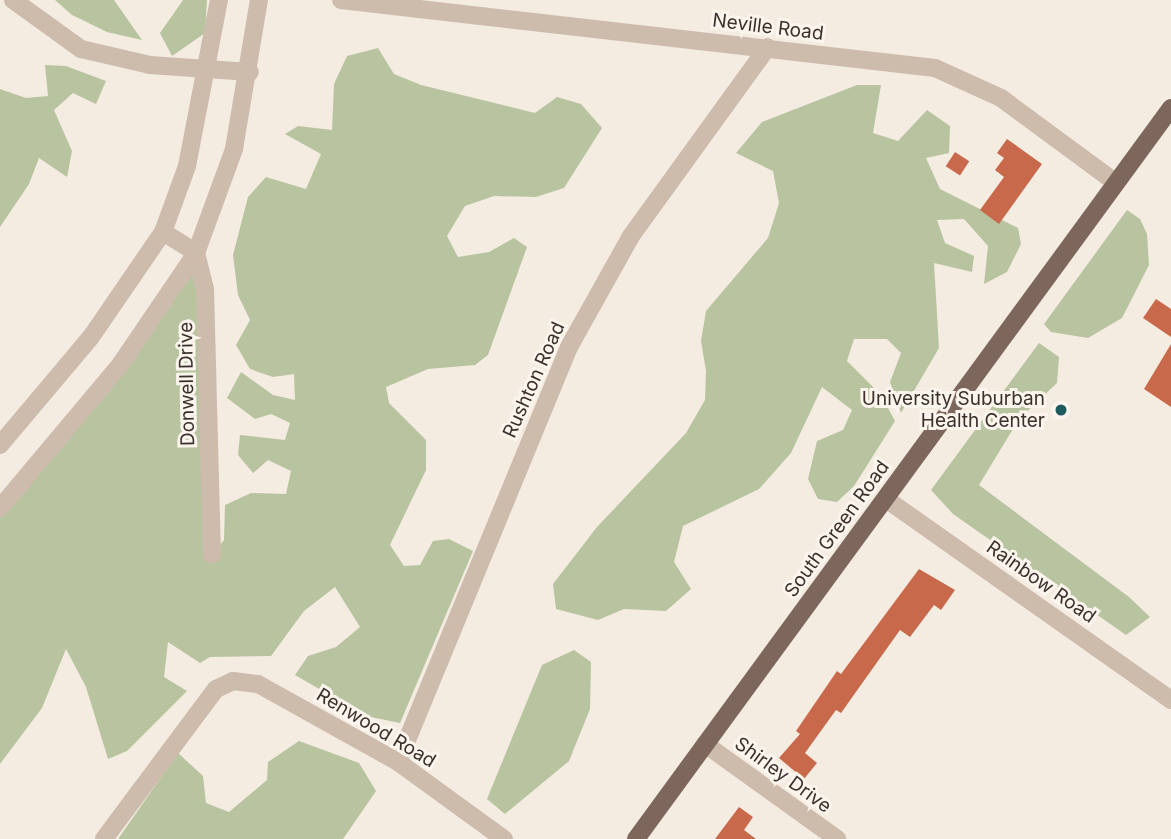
<!DOCTYPE html>
<html>
<head>
<meta charset="utf-8">
<style>
  body { margin:0 }
  #map { position:relative; width:1171px; height:839px; overflow:hidden; background:#f4ebe1; font-family:Inter,sans-serif }
  div>[style] { position:absolute }
  .green>* { inset:0; background:#b8c4a0 }
  .building>* { inset:0; background:#c8694b; transform-origin:0 0 }
  .minor>* { height:18px; margin:-9px; padding:0 9px; transform-origin:9px; border-radius:9px; background:#cdbbac }
  .major>* { height:18px; margin:-9px; padding:0 9px; transform-origin:9px; border-radius:9px; background:#7d675c }
  .dots>* { width:19px; height:19px; translate:-50% -50%; box-sizing:border-box; border:4px solid #fbf5ee; border-radius:50% }
  span { translate:-50% -50%; white-space:nowrap; text-align:center; line-height:1.15; -webkit-text-stroke:6px #fbf5ee; paint-order:stroke }
  .street-label { font-size:19px; color:#3b302b }
  .poi-label { font-size:19px; color:#3b302b }
  .right { translate:-100% -50%; text-align:right }
</style>
</head>
<body>
<div id="map">
  <div class="green">
    <i style="clip-path:polygon(55px 0,114px 0,142px 40px,107px 32px,72px 15px)"></i>
    <i style="clip-path:polygon(183px 0,207px 0,205px 33px,172px 56px,160px 33px)"></i>
    <i style="clip-path:polygon(378px 48px,394px 74px,421px 85px,535px 113px,557px 97px,581px 104px,602px 128px,564px 188px,536px 197px,494px 196px,465px 206px,447px 236px,458px 257px,489px 252px,514px 238px,527px 247px,488px 355px,475px 365px,428px 369px,386px 387px,389px 403px,426px 440px,426px 470px,390px 545px,404px 566px,420px 565px,433px 541px,449px 539px,473px 551px,400px 723px,366px 716px,295px 675px,308px 656px,336px 647px,360px 627px,335px 587px,304px 611px,271px 656px,210px 657px,200px 663px,168px 642px,164px 677px,187px 691px,127px 751px,108px 759px,86px 687px,66px 649px,42px 708px,0 764px,0 508px,196px 253px,213px 554px,224px 540px,225px 505px,251px 493px,286px 494px,291px 471px,268px 460px,253px 473px,238px 455px,240px 435px,285px 440px,290px 423px,271px 414px,255px 419px,227px 398px,241px 372px,273px 395px,295px 400px,294px 374px,273px 377px,250px 369px,236px 345px,250px 320px,238px 295px,233px 255px,248px 197px,266px 177px,306px 189px,321px 154px,285px 134px,298px 126px,332px 130px,334px 84px,347px 56px)"></i>
    <i style="clip-path:polygon(45px 65px,66px 66px,106px 81px,96px 104px,73px 93px,54px 110px,72px 151px,67px 177px,39px 158px,29px 184px,0 227px,0 89px,26px 98px,48px 96px)"></i>
    <i style="clip-path:polygon(857px 85px,881px 85px,873px 133px,898px 141px,927px 110px,950px 126px,949px 153px,926px 158px,940px 189px,1018px 228px,1021px 244px,1007px 272px,984px 284px,988px 246px,964px 219px,937px 220px,945px 243px,974px 256px,972px 272px,934px 263px,939px 348px,901px 413px,890px 382px,901px 353px,887px 339px,854px 339px,847px 361px,881px 395px,895px 421px,854px 486px,837px 502px,818px 499px,808px 479px,817px 441px,843px 430px,852px 410px,822px 387px,791px 453px,759px 489px,683px 526px,674px 562px,691px 589px,666px 611px,624px 609px,598px 620px,556px 609px,553px 584px,597px 527px,686px 433px,705px 400px,706px 371px,701px 341px,706px 311px,768px 238px,779px 203px,773px 171px,736px 153px,762px 122px)"></i>
    <i style="clip-path:polygon(1127px 210px,1140px 219px,1147px 234px,1149px 265px,1122px 318px,1088px 338px,1051px 332px,1044px 324px)"></i>
    <i style="clip-path:polygon(1039px 343px,1059px 357px,1057px 383px,1019px 419px,979px 485px,1129px 597px,1150px 617px,1126px 635px,953px 514px,931px 490px)"></i>
    <i style="clip-path:polygon(574px 650px,591px 662px,590px 709px,569px 761px,505px 814px,487px 799px,542px 665px)"></i>
    <i style="clip-path:polygon(299px 741px,359px 763px,376px 791px,343px 839px,118px 839px,178px 753px,203px 776px,206px 803px,229px 812px,267px 780px,268px 762px)"></i>
  </div>
  <div class="building">
    <i style="clip-path:polygon(1007px 139px,1042px 164px,999px 224px,980px 210px,1004px 177px,995px 170px,1004px 158px,997px 153px)"></i>
    <i style="left:955px;top:152px;width:17px;height:17px;rotate:33deg"></i>
    <i style="clip-path:polygon(1156px 299px,1171px 309px,1171px 337px,1143px 318px)"></i>
    <i style="clip-path:polygon(1171px 344px,1171px 407px,1144px 389px)"></i>
    <i style="clip-path:polygon(919px 569px,955px 590px,941px 610px,934px 605px,910px 637px,900px 630px,841px 713px,836px 710px,805px 753px,817px 763px,804px 779px,779px 758px,800px 734px,796px 731px,837px 671px,841px 674px)"></i>
    <i style="clip-path:polygon(739px 807px,753px 817px,744px 830px,756px 839px,715px 839px)"></i>
  </div>
  <div class="minor">
    <i style="left:13px;top:0;width:84px;rotate:35.8deg"></i>
    <i style="left:81px;top:49px;width:71px;rotate:13.1deg"></i>
    <i style="left:150px;top:65px;width:100px;rotate:4deg"></i>
    <i style="left:341px;top:0;width:598px;rotate:6.53deg"></i>
    <i style="left:935px;top:68px;width:72px;rotate:24.4deg"></i>
    <i style="left:1001px;top:98px;width:142px;rotate:36.4deg"></i>
    <i style="left:163px;top:232px;width:39px;rotate:32deg"></i>
    <i style="left:196px;top:253px;width:37px;rotate:76deg"></i>
    <i style="left:205px;top:289px;width:266px;rotate:88.5deg"></i>
    <i style="left:0;top:445px;width:141px;rotate:-49.9deg"></i>
    <i style="left:91px;top:337px;width:127px;rotate:-55.6deg"></i>
    <i style="left:163px;top:232px;width:70px;rotate:-70deg"></i>
    <i style="left:187px;top:166px;width:169px;rotate:-79.1deg"></i>
    <i style="left:886px;top:499px;width:349px;rotate:35.2deg"></i>
    <i style="left:0;top:508px;width:187px;rotate:-50deg"></i>
    <i style="left:120px;top:365px;width:135px;rotate:-55.8deg"></i>
    <i style="left:196px;top:253px;width:111px;rotate:-69.9deg"></i>
    <i style="left:234px;top:149px;width:151px;rotate:-80.5deg"></i>
    <i style="left:705px;top:744px;width:163px;rotate:35.7deg"></i>
    <i style="left:398px;top:762px;width:449px;rotate:-67.6deg"></i>
    <i style="left:569px;top:347px;width:127px;rotate:-60.8deg"></i>
    <i style="left:631px;top:236px;width:233px;rotate:-54.1deg"></i>
    <i style="left:104px;top:839px;width:187px;rotate:-53.3deg"></i>
    <i style="left:216px;top:689px;width:19px;rotate:-25deg"></i>
    <i style="left:233px;top:681px;width:25px;rotate:7deg"></i>
    <i style="left:258px;top:684px;width:160px;rotate:29.1deg"></i>
    <i style="left:398px;top:762px;width:131px;rotate:36deg"></i>
  </div>
  <div class="major">
    <i style="left:636px;top:839px;width:906px;rotate:-53.8deg"></i>
  </div>
  <div class="dots">
    <i style="left:1061px;top:410px;background:#1f5a5e"></i>
  </div>
  <div class="street-label">
    <span style="left:768px;top:27px;rotate:7deg">Neville Road</span>
    <span style="left:534px;top:380px;rotate:-66deg">Rushton Road</span>
    <span style="left:187px;top:384px;rotate:-91deg">Donwell Drive</span>
    <span style="left:837px;top:529px;rotate:-54deg">South Green Road</span>
    <span style="left:1041px;top:582px;rotate:35deg">Rainbow Road</span>
    <span style="left:376px;top:728px;rotate:31deg">Renwood Road</span>
    <span style="left:783px;top:775px;rotate:36deg">Shirley Drive</span>
  </div>
  <div class="poi-label">
    <span class="right" style="left:1045px;top:410px">University Suburban<br>Health Center</span>
  </div>
</div>
</body>
</html>
